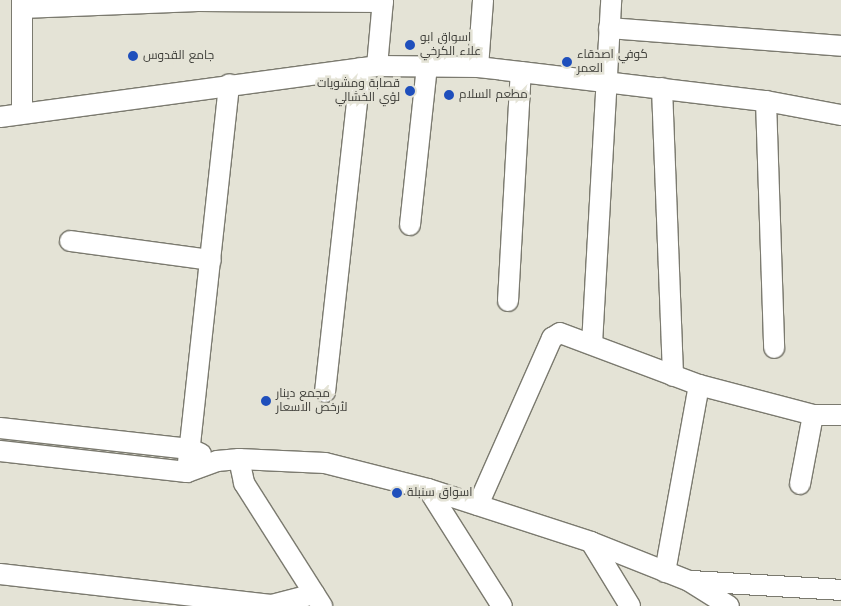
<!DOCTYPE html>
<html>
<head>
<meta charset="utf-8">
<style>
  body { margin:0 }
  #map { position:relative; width:841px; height:606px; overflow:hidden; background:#e4e3d6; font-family:"Work Sans",Cairo,sans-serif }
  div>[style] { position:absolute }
  .roads { filter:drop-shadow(1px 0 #7b7a6f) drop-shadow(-1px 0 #7b7a6f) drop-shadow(0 1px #7b7a6f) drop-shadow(0 -1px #7b7a6f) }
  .minor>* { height:20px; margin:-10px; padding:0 10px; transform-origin:10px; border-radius:10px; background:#fff }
  .dots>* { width:14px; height:14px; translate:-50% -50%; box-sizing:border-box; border:2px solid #e4e3d6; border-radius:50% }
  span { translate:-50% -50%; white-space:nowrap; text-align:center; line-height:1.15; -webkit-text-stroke:5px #e4e3d6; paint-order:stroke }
  .poi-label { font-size:12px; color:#3c3c37 }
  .left { translate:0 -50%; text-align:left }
  .right { translate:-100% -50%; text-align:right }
</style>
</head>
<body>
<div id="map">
  <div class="roads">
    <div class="minor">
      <i style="left:22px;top:0;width:113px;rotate:90deg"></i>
      <i style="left:22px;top:8px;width:176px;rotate:-2.3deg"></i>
      <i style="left:198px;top:1px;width:185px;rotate:0.3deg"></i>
      <i style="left:609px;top:28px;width:233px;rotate:4.4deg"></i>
      <i style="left:377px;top:66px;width:66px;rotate:-84.8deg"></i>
      <i style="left:478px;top:67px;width:67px;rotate:-85.7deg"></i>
      <i style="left:662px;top:88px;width:288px;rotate:87.8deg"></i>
      <i style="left:766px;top:101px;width:247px;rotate:88.1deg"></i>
      <i style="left:0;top:117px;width:380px;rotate:-7.7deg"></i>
      <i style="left:377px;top:66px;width:101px;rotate:0.6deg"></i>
      <i style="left:478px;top:67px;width:43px;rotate:6.6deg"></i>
      <i style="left:521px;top:72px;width:247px;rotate:6.8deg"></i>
      <i style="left:766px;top:101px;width:76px;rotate:10.6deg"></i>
      <i style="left:410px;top:225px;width:159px;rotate:-83.9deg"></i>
      <i style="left:70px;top:241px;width:142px;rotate:7.7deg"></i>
      <i style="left:508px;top:301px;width:229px;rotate:-86.8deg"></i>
      <i style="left:592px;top:344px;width:345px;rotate:-86.8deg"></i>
      <i style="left:325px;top:392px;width:326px;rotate:-83.7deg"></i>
      <i style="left:0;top:428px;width:191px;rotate:6.3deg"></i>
      <i style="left:190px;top:449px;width:12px;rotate:24deg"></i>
      <i style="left:0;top:451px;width:188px;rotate:6.4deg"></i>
      <i style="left:187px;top:472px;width:32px;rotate:-20deg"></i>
      <i style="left:217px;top:461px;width:22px;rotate:-5deg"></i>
      <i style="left:239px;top:459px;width:86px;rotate:2.7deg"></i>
      <i style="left:325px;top:463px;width:106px;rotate:14.2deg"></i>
      <i style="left:428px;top:489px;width:171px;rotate:18deg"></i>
      <i style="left:591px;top:542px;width:105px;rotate:21.7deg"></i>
      <i style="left:689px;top:581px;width:47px;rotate:32deg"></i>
      <i style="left:239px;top:459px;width:25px;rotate:78deg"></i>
      <i style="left:244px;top:483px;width:146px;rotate:57.6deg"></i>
      <i style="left:187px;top:472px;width:390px;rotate:-83.8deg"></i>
      <i style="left:800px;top:484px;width:70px;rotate:-79.3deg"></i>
      <i style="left:428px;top:489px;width:138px;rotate:57.7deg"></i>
      <i style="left:478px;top:505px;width:183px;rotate:-66.1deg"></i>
      <i style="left:552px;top:338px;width:9px;rotate:-32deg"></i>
      <i style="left:560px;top:333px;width:148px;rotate:20.5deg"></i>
      <i style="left:699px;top:385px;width:118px;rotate:14.7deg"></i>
      <i style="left:813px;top:415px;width:28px"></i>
      <i style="left:591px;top:542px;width:75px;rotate:58.6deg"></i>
      <i style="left:665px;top:572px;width:190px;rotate:-79.7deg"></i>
      <i style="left:0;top:574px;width:275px;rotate:6.5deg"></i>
      <i style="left:691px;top:581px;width:150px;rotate:3.4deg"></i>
      <i style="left:268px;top:606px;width:48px;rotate:-14.6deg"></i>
    </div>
  </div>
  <div class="dots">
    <i style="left:410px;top:45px;background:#1f4fbc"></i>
    <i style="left:133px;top:56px;background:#1f4fbc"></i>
    <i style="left:567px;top:62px;background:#1f4fbc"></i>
    <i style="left:410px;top:91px;background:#1f4fbc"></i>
    <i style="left:449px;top:95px;background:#1f4fbc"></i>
    <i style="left:266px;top:401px;background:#1f4fbc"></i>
    <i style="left:397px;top:493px;background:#1f4fbc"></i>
  </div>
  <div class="poi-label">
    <span class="left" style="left:420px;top:45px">اسواق ابو<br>علاء الكرخي</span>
    <span class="left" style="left:577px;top:62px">كوفي اصدقاء<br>العمر</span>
    <span class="left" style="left:143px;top:56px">جامع القدوس</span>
    <span class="right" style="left:400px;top:91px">قصابة ومشويات<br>لؤي الخشالي</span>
    <span class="left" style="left:459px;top:95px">مطعم السلام</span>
    <span class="left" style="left:276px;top:401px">مجمع دينار<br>لأرخص الاسعار</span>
    <span class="left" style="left:407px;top:493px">اسواق سنبلة</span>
  </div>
</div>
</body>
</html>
